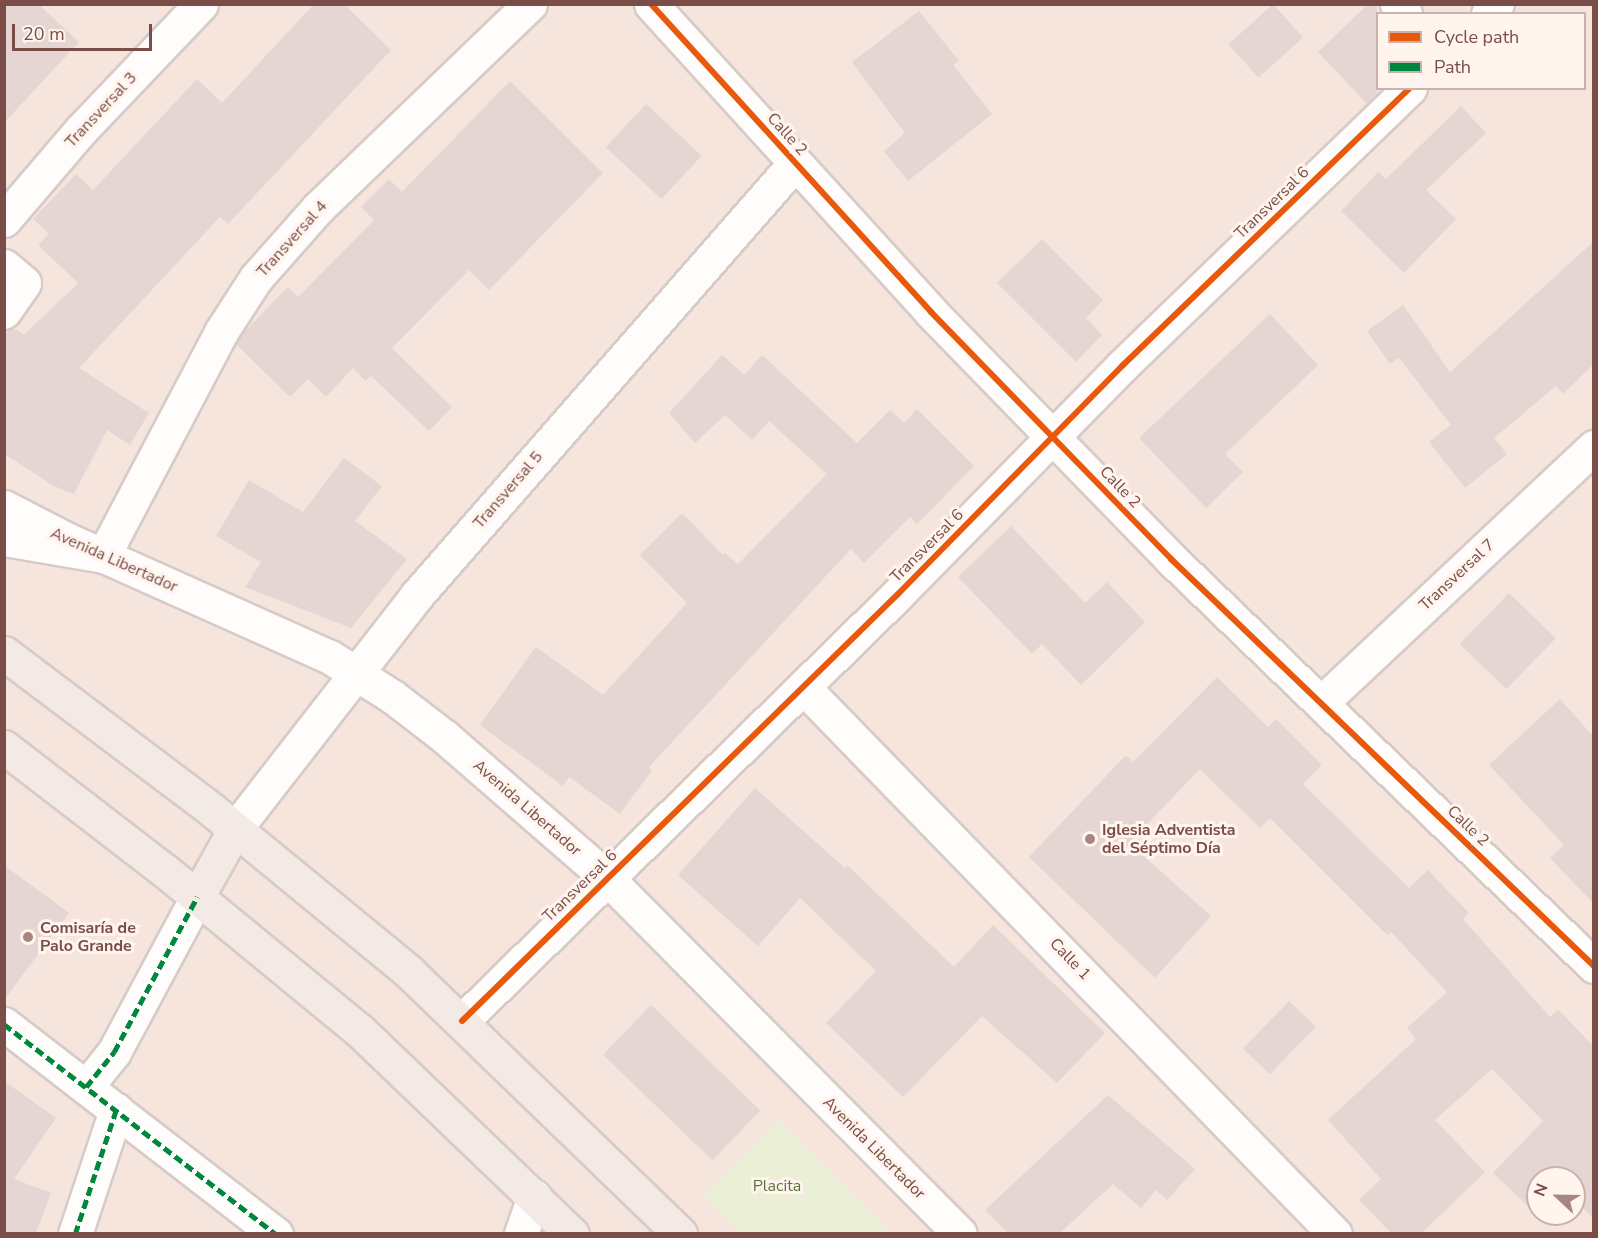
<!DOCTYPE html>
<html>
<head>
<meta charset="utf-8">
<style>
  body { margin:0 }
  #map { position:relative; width:1598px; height:1238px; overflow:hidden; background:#f8f0ec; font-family:"Nunito Sans",sans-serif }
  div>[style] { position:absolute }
  .residential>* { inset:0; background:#f6e5dd }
  .green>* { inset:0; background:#eaefd5 }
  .building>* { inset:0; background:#e5d6d3; transform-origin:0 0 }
  .roads { filter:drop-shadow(2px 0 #d7cbc8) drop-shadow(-2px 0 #d7cbc8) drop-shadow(0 2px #d7cbc8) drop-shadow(0 -2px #d7cbc8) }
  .street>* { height:33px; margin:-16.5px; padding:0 16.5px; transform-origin:16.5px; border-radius:16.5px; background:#fefdfc }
  .primary>* { height:33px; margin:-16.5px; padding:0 16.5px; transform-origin:16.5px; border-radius:16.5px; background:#f3eae5 }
  .quiet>* { height:4.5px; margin-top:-2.25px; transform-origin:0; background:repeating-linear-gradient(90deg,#00873e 0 9px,transparent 0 13.5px) }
  .cycleway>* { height:6px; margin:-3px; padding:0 3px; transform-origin:3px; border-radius:3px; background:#e8590c }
  .dots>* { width:16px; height:16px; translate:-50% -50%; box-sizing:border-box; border:3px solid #fff4ee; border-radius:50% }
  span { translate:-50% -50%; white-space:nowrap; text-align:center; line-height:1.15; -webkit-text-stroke:6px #fff4ee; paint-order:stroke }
  .street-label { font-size:16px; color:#7a4d48 }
  .poi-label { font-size:16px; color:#7a4d48; font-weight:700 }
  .left { translate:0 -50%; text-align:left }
  .park-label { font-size:16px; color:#5a7539 }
  .frame { position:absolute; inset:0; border:6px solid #7a4d48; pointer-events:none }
  .legend { position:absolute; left:1376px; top:12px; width:210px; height:78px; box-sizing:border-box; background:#fff4ee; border:2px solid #cab1ac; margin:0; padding:8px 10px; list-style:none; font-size:18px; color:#7a4d48 }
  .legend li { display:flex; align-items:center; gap:12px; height:30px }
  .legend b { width:30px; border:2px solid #cab1ac }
  .north { position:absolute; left:1526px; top:1166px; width:60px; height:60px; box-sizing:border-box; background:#fff4ee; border:2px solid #cab1ac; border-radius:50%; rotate:292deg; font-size:16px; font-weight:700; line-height:24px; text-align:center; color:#7a4d48 }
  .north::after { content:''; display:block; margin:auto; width:21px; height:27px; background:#a68681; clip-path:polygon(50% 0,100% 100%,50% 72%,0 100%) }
  .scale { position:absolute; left:12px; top:24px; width:140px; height:27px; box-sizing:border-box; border:3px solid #7a4d48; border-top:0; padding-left:8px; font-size:18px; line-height:21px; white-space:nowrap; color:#7a4d48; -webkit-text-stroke:4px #fff4ee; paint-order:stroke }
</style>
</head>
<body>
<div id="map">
  <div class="residential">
    <i style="clip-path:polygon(evenodd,5px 5px,1593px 5px,1593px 1233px,5px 1234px,5px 5px,1378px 14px,1584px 14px,1584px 88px,1378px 88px,1378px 14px,5px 5px,1538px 1178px,1574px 1178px,1574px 1214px,1538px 1214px,1538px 1178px)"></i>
  </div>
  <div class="green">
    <i style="clip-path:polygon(778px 1120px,891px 1233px,743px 1233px,703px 1195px)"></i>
  </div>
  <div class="building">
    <i style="clip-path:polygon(4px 4px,38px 4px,79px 42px,4px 123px)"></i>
    <i style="clip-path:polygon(314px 4px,344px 4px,391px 50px,228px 224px,220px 217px,79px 368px,149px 413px,130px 445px,107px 430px,74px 494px,54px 486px,4px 454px,4px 330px,13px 328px,24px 335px,78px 283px,38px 245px,49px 234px,33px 219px,76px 174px,93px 190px,197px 79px,222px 103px)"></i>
    <i style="left:1273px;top:4px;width:45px;height:60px;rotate:48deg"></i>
    <i style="clip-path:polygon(1368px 4px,1377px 4px,1377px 93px,1367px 104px,1318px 52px)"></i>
    <i style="clip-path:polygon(919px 11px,959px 61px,953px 65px,992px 114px,908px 181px,884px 151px,905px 133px,852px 62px)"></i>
    <i style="clip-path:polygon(510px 81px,603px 173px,489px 290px,469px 270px,392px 348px,452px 407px,429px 431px,371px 376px,365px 381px,353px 368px,326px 397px,308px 379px,290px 397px,236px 344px,242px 334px,288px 287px,298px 297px,374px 220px,361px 207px,389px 179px,402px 192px)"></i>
    <i style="left:646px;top:104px;width:76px;height:59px;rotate:43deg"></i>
    <i style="clip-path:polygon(1461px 106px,1486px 133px,1426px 190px,1456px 219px,1404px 273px,1341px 211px,1378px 172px,1386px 179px)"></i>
    <i style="clip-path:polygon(1042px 239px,1103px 300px,1086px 318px,1102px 335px,1076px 362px,997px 283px)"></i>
    <i style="clip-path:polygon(1593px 242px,1593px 365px,1563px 394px,1556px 386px,1494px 438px,1507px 454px,1465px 488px,1429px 442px,1451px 425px,1399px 358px,1390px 364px,1367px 331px,1403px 305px,1450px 372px)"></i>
    <i style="clip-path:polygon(1270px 314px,1318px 365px,1225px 454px,1243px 472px,1206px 508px,1139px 438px)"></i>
    <i style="clip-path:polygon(722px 355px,744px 375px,762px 355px,857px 443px,890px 410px,904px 423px,917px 409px,974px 466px,917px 524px,910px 517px,864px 563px,851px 549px,649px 767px,652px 770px,620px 814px,569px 777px,563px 786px,480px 725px,536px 647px,603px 695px,687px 603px,640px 555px,682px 513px,723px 555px,725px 553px,738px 564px,827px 474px,769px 421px,752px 440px,725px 415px,695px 443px,669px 413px)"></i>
    <i style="clip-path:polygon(344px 458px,382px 486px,355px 521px,407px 559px,351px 628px,245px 587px,261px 562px,216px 536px,249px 480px,303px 512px)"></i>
    <i style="clip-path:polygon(1011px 526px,1085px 603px,1107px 582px,1145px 622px,1081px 685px,1042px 644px,1032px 654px,958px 577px)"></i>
    <i style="left:1509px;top:593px;width:65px;height:71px;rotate:44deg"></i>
    <i style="clip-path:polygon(1217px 677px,1268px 727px,1276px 719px,1322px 765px,1303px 784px,1409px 888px,1428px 870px,1469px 913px,1463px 919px,1550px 1017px,1558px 1009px,1593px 1046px,1593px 1218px,1574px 1199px,1574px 1178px,1538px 1178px,1538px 1214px,1543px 1214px,1540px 1217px,1493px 1173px,1543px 1121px,1492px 1069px,1435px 1120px,1485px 1172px,1422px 1233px,1391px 1233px,1359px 1200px,1381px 1179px,1328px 1120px,1416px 1039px,1407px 1028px,1447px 992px,1391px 932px,1387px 935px,1270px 818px,1260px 828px,1200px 769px,1129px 843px,1211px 916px,1155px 978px,1029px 857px,1126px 755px,1133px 762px)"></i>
    <i style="clip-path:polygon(1560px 699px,1593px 736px,1593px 903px,1550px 858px,1564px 845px,1489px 765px)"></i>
    <i style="clip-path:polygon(755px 788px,845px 868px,847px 865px,954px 967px,993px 925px,1105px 1033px,1057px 1083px,982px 1016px,903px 1097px,826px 1023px,876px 971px,800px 898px,758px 946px,678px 875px)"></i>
    <i style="clip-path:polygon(4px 865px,69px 913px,4px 1000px)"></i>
    <i style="left:1289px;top:1001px;width:37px;height:66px;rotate:44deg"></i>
    <i style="left:651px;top:1005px;width:152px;height:69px;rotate:44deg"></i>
    <i style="clip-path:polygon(4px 1081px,56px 1118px,14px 1179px,51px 1193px,36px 1233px,4px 1233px)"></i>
    <i style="clip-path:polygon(1108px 1095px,1195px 1169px,1167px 1200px,1156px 1190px,1141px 1208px,1113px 1184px,1060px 1233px,1008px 1233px,985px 1210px)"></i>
  </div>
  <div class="roads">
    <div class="street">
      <i style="left:651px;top:4px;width:416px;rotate:47.7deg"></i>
      <i style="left:931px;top:312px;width:344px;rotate:45.8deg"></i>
      <i style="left:1171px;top:559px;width:587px;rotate:43.9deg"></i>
      <i style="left:1397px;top:4px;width:13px;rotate:51deg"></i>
      <i style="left:1488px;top:14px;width:13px;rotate:-48deg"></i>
      <i style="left:4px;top:220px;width:118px;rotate:-49.5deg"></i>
      <i style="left:81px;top:130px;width:174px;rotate:-46.4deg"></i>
      <i style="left:4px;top:266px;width:26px;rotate:40deg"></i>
      <i style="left:24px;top:283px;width:35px;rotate:125deg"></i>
      <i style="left:4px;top:507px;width:70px;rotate:27.3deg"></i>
      <i style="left:66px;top:539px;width:289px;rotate:24.1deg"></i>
      <i style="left:330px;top:657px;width:75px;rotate:32.4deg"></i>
      <i style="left:393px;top:697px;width:66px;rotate:37.6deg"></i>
      <i style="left:445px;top:737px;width:215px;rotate:41deg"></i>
      <i style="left:607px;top:878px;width:501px;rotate:45.24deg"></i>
      <i style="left:4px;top:539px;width:100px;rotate:9.7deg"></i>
      <i style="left:103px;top:556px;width:253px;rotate:-62.2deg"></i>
      <i style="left:221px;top:332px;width:64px;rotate:-57.1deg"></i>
      <i style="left:256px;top:278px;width:94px;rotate:-48.5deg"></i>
      <i style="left:318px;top:208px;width:294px;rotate:-43.9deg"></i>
      <i style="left:803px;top:687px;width:763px;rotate:45.8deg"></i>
      <i style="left:1321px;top:703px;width:374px;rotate:-43.2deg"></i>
      <i style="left:235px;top:829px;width:296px;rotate:-52.1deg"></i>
      <i style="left:417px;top:595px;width:574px;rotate:-48.81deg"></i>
      <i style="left:462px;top:1021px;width:610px;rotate:-44.4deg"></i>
      <i style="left:898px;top:594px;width:320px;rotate:-45.5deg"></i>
      <i style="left:1122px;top:366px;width:400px;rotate:-44deg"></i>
      <i style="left:4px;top:1024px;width:344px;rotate:37.7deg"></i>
      <i style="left:86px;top:1087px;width:45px;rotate:-51.3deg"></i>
      <i style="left:114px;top:1052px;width:176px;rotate:-61.8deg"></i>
      <i style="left:75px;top:1234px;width:131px;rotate:-71.7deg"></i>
      <i style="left:521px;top:1234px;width:40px;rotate:-71.1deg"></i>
    </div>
    <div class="primary">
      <i style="left:4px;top:653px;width:261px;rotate:37deg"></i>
      <i style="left:212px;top:810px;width:255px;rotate:39.4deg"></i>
      <i style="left:409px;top:972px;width:377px;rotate:44deg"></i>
      <i style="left:4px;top:747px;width:202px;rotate:37.6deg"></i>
      <i style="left:164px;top:870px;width:252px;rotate:39.4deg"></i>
      <i style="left:359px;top:1030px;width:295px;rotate:43.8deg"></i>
      <i style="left:197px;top:897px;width:78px;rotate:-60.8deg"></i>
    </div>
  </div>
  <div class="quiet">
    <i style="left:4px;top:1024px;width:344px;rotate:37.7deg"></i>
    <i style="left:86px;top:1087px;width:45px;rotate:-51.3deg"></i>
    <i style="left:114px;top:1052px;width:176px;rotate:-61.8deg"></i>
    <i style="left:75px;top:1234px;width:131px;rotate:-71.7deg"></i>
  </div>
  <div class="cycleway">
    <i style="left:651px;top:4px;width:416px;rotate:47.7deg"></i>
    <i style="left:931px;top:312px;width:344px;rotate:45.8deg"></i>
    <i style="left:1171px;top:559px;width:587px;rotate:43.9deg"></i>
    <i style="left:462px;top:1021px;width:610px;rotate:-44.4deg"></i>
    <i style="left:898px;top:594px;width:320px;rotate:-45.5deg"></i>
    <i style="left:1122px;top:366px;width:400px;rotate:-44deg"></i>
  </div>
  <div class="dots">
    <i style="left:1090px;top:839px;background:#a68681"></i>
    <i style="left:28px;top:937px;background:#a68681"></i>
  </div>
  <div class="street-label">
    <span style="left:101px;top:110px;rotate:-47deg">Transversal 3</span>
    <span style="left:787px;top:134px;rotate:48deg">Calle 2</span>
    <span style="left:1272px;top:203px;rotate:-44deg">Transversal 6</span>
    <span style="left:292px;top:239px;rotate:-48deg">Transversal 4</span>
    <span style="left:1120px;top:487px;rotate:46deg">Calle 2</span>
    <span style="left:508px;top:490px;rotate:-49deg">Transversal 5</span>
    <span style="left:927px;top:546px;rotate:-45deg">Transversal 6</span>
    <span style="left:114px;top:560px;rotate:24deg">Avenida Libertador</span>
    <span style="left:1457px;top:575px;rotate:-43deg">Transversal 7</span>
    <span style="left:527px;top:808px;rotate:41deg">Avenida Libertador</span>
    <span style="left:1468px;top:826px;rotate:44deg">Calle 2</span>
    <span style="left:580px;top:886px;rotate:-44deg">Transversal 6</span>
    <span style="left:1070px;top:959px;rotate:46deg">Calle 1</span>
    <span style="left:874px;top:1148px;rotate:45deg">Avenida Libertador</span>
  </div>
  <div class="poi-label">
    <span class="left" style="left:1102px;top:839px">Iglesia Adventista<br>del Séptimo Día</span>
    <span class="left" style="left:40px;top:937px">Comisaría de<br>Palo Grande</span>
  </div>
  <div class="park-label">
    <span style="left:777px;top:1186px">Placita</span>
  </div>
  <div class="frame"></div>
  <ul class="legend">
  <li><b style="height:8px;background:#e8590c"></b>Cycle path</li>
  <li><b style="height:8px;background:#00873e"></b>Path</li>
  </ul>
  <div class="north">N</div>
  <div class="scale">20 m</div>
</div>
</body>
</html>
